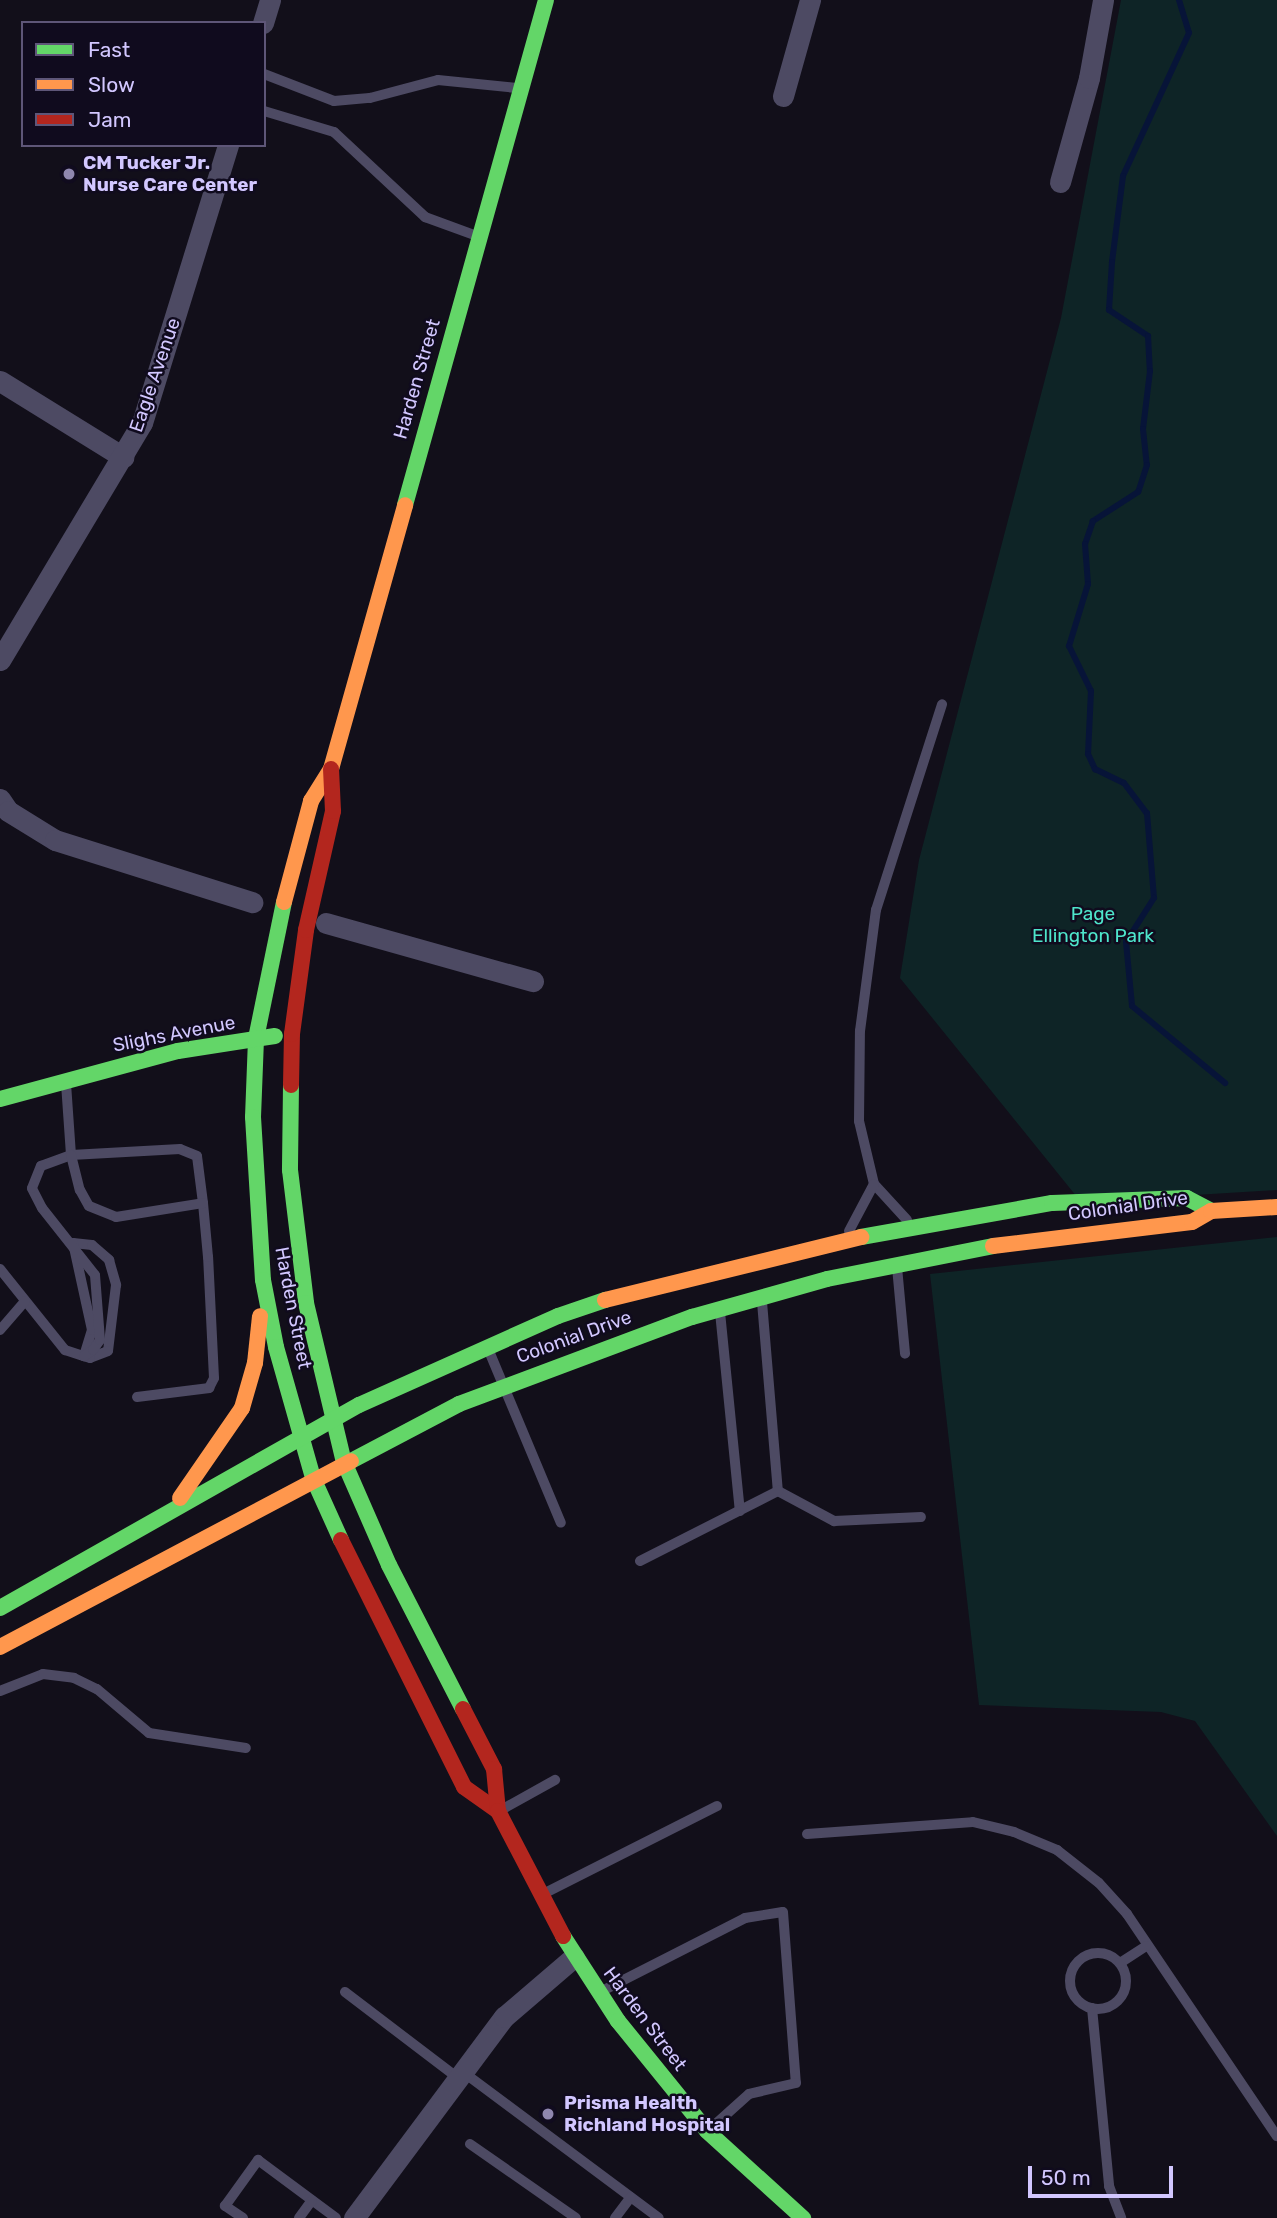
<!DOCTYPE html>
<html>
<head>
<meta charset="utf-8">
<style>
  body { margin:0 }
  #map { position:relative; width:1277px; height:2218px; overflow:hidden; background:#120f1a; font-family:Rubik,sans-serif }
  div>[style] { position:absolute }
  .green>* { inset:0; background:#0e2426 }
  .stream>* { height:6px; margin:-3px; padding:0 3px; transform-origin:3px; border-radius:3px; background:#071438 }
  .lane>* { height:10px; margin:-5px; padding:0 5px; transform-origin:5px; border-radius:5px; background:#4d4a63 }
  .lane>.ring { margin:-5px; padding:0; box-sizing:content-box; background:none; border:10px solid #4d4a63; border-radius:50% }
  .street>* { height:21px; margin:-10.5px; padding:0 10.5px; transform-origin:10.5px; border-radius:10.5px; background:#4d4a63 }
  .fast>* { height:16px; margin:-8px; padding:0 8px; transform-origin:8px; border-radius:8px; background:#63d668 }
  .slow>* { height:16px; margin:-8px; padding:0 8px; transform-origin:8px; border-radius:8px; background:#ff974d }
  .jam>* { height:16px; margin:-8px; padding:0 8px; transform-origin:8px; border-radius:8px; background:#b3261e }
  .dots>* { width:19px; height:19px; translate:-50% -50%; box-sizing:border-box; border:4px solid #100b1e; border-radius:50% }
  span { translate:-50% -50%; white-space:nowrap; text-align:center; line-height:1.15; -webkit-text-stroke:5px #100b1e; paint-order:stroke }
  .poi-label { font-size:19px; color:#d2c7ff; font-weight:700 }
  .left { translate:0 -50%; text-align:left }
  .street-label { font-size:19px; color:#d2c7ff }
  .park-label { font-size:19px; color:#4ee5cb }
  .legend { position:absolute; left:21px; top:21px; width:245px; height:126px; box-sizing:border-box; background:#100b1e; border:2px solid #5e5678; margin:0; padding:9px 12px; list-style:none; font-size:21px; color:#d2c7ff }
  .legend li { display:flex; align-items:center; gap:14px; height:35px }
  .legend b { width:35px; border:2px solid #5e5678 }
  .scale { position:absolute; left:1028px; top:2166px; width:145px; height:32px; box-sizing:border-box; border:4px solid #d2c7ff; border-top:0; padding-left:9px; font-size:21px; line-height:24px; white-space:nowrap; color:#d2c7ff; -webkit-text-stroke:5px #100b1e; paint-order:stroke }
</style>
</head>
<body>
<div id="map">
  <div class="green">
    <i style="clip-path:polygon(1121px 0,1277px 0,1277px 1190px,1081px 1202px,900px 978px,919px 860px,1061px 318px)"></i>
    <i style="clip-path:polygon(1277px 1237px,1277px 1836px,1195px 1721px,1161px 1712px,979px 1705px,930px 1274px)"></i>
  </div>
  <div class="stream">
    <i style="left:1179px;top:0;width:34px;rotate:73deg"></i>
    <i style="left:1189px;top:33px;width:157px;rotate:114.8deg"></i>
    <i style="left:1123px;top:176px;width:87px;rotate:97.3deg"></i>
    <i style="left:1112px;top:262px;width:48px;rotate:93.6deg"></i>
    <i style="left:1109px;top:310px;width:47px;rotate:33.7deg"></i>
    <i style="left:1148px;top:336px;width:35px;rotate:87deg"></i>
    <i style="left:1150px;top:371px;width:58px;rotate:96.9deg"></i>
    <i style="left:1143px;top:429px;width:36px;rotate:84deg"></i>
    <i style="left:1147px;top:465px;width:28px;rotate:108deg"></i>
    <i style="left:1138px;top:492px;width:54px;rotate:147.2deg"></i>
    <i style="left:1093px;top:521px;width:24px;rotate:109deg"></i>
    <i style="left:1085px;top:544px;width:40px;rotate:85.7deg"></i>
    <i style="left:1088px;top:584px;width:65px;rotate:107deg"></i>
    <i style="left:1069px;top:646px;width:50px;rotate:63.9deg"></i>
    <i style="left:1091px;top:691px;width:63px;rotate:92.7deg"></i>
    <i style="left:1088px;top:754px;width:17px;rotate:65deg"></i>
    <i style="left:1095px;top:769px;width:32px;rotate:26deg"></i>
    <i style="left:1124px;top:783px;width:38px;rotate:53deg"></i>
    <i style="left:1147px;top:813px;width:85px;rotate:85.3deg"></i>
    <i style="left:1154px;top:898px;width:52px;rotate:122.5deg"></i>
    <i style="left:1126px;top:942px;width:64px;rotate:84.6deg"></i>
    <i style="left:1132px;top:1006px;width:121px;rotate:39.6deg"></i>
  </div>
  <div class="lane">
    <i style="left:264px;top:74px;width:75px;rotate:21.1deg"></i>
    <i style="left:334px;top:101px;width:36px;rotate:-5deg"></i>
    <i style="left:370px;top:98px;width:70px;rotate:-14.8deg"></i>
    <i style="left:438px;top:80px;width:79px;rotate:5.8deg"></i>
    <i style="left:264px;top:111px;width:73px;rotate:16.7deg"></i>
    <i style="left:334px;top:132px;width:125px;rotate:43deg"></i>
    <i style="left:425px;top:217px;width:55px;rotate:20.1deg"></i>
    <i style="left:907px;top:1220px;width:49px;rotate:-132.5deg"></i>
    <i style="left:874px;top:1184px;width:65px;rotate:-103.4deg"></i>
    <i style="left:859px;top:1121px;width:90px;rotate:-89.4deg"></i>
    <i style="left:860px;top:1031px;width:122px;rotate:-82.5deg"></i>
    <i style="left:876px;top:910px;width:216px;rotate:-72.2deg"></i>
    <i style="left:849px;top:1231px;width:53px;rotate:-62deg"></i>
    <i style="left:73px;top:1243px;width:19px;rotate:6deg"></i>
    <i style="left:92px;top:1245px;width:23px;rotate:41deg"></i>
    <i style="left:109px;top:1260px;width:26px;rotate:74deg"></i>
    <i style="left:116px;top:1285px;width:66px;rotate:96.9deg"></i>
    <i style="left:108px;top:1351px;width:19px;rotate:159deg"></i>
    <i style="left:90px;top:1358px;width:6px;rotate:-162deg"></i>
    <i style="left:84px;top:1356px;width:27px;rotate:-73deg"></i>
    <i style="left:92px;top:1330px;width:89px;rotate:-102.3deg"></i>
    <i style="left:897px;top:1267px;width:87px;rotate:84.7deg"></i>
    <i style="left:0;top:1269px;width:104px;rotate:51.3deg"></i>
    <i style="left:65px;top:1350px;width:20px;rotate:18deg"></i>
    <i style="left:84px;top:1356px;width:11px;rotate:-34deg"></i>
    <i style="left:93px;top:1350px;width:12px;rotate:-55deg"></i>
    <i style="left:100px;top:1340px;width:65px;rotate:-94.4deg"></i>
    <i style="left:95px;top:1275px;width:85px;rotate:-128.3deg"></i>
    <i style="left:42px;top:1208px;width:22px;rotate:-117deg"></i>
    <i style="left:32px;top:1188px;width:24px;rotate:-68deg"></i>
    <i style="left:41px;top:1166px;width:32px;rotate:-20deg"></i>
    <i style="left:71px;top:1155px;width:71px;rotate:-94deg"></i>
    <i style="left:762px;top:1302px;width:190px;rotate:85.2deg"></i>
    <i style="left:720px;top:1312px;width:200px;rotate:84.3deg"></i>
    <i style="left:0;top:1330px;width:38px;rotate:-49deg"></i>
    <i style="left:489px;top:1351px;width:186px;rotate:67.3deg"></i>
    <i style="left:137px;top:1397px;width:73px;rotate:-7.1deg"></i>
    <i style="left:209px;top:1388px;width:11px;rotate:-63deg"></i>
    <i style="left:214px;top:1378px;width:121px;rotate:-92.8deg"></i>
    <i style="left:208px;top:1257px;width:54px;rotate:-95.3deg"></i>
    <i style="left:203px;top:1203px;width:47px;rotate:-97.3deg"></i>
    <i style="left:197px;top:1156px;width:18px;rotate:-158deg"></i>
    <i style="left:180px;top:1149px;width:109px;rotate:176.8deg"></i>
    <i style="left:71px;top:1155px;width:36px;rotate:76deg"></i>
    <i style="left:80px;top:1190px;width:18px;rotate:61deg"></i>
    <i style="left:89px;top:1206px;width:29px;rotate:22deg"></i>
    <i style="left:116px;top:1217px;width:88px;rotate:-9.1deg"></i>
    <i style="left:778px;top:1491px;width:64px;rotate:28.2deg"></i>
    <i style="left:834px;top:1521px;width:87px;rotate:-2.6deg"></i>
    <i style="left:640px;top:1561px;width:155px;rotate:-26.9deg"></i>
    <i style="left:0;top:1691px;width:46px;rotate:-21.6deg"></i>
    <i style="left:43px;top:1674px;width:31px;rotate:7deg"></i>
    <i style="left:74px;top:1678px;width:25px;rotate:26deg"></i>
    <i style="left:97px;top:1689px;width:68px;rotate:40.2deg"></i>
    <i style="left:149px;top:1733px;width:98px;rotate:8.8deg"></i>
    <i style="left:501px;top:1810px;width:62px;rotate:-29.1deg"></i>
    <i style="left:807px;top:1834px;width:166px;rotate:-4.1deg"></i>
    <i style="left:973px;top:1822px;width:42px;rotate:13.7deg"></i>
    <i style="left:1014px;top:1832px;width:47px;rotate:22.7deg"></i>
    <i style="left:1057px;top:1850px;width:53px;rotate:38.2deg"></i>
    <i style="left:1099px;top:1883px;width:42px;rotate:47.9deg"></i>
    <i style="left:1127px;top:1914px;width:268px;rotate:56deg"></i>
    <i style="left:543px;top:1894px;width:195px;rotate:-26.8deg"></i>
    <i class="ring" style="left:1070px;top:1953px;width:46px;height:46px"></i>
    <i style="left:1120px;top:1963px;width:31px;rotate:-33deg"></i>
    <i style="left:345px;top:1992px;width:142px;rotate:37.3deg"></i>
    <i style="left:600px;top:1992px;width:163px;rotate:-27deg"></i>
    <i style="left:745px;top:1918px;width:38px;rotate:-9deg"></i>
    <i style="left:783px;top:1912px;width:171px;rotate:85.7deg"></i>
    <i style="left:796px;top:2083px;width:48px;rotate:166.8deg"></i>
    <i style="left:749px;top:2094px;width:52px;rotate:138.1deg"></i>
    <i style="left:1092px;top:2008px;width:179px;rotate:84.5deg"></i>
    <i style="left:1109px;top:2186px;width:34px;rotate:69deg"></i>
    <i style="left:463px;top:2072px;width:244px;rotate:36.7deg"></i>
    <i style="left:470px;top:2144px;width:129px;rotate:34.9deg"></i>
    <i style="left:243px;top:2218px;width:22px;rotate:-146deg"></i>
    <i style="left:225px;top:2206px;width:57px;rotate:-54.3deg"></i>
    <i style="left:258px;top:2160px;width:97px;rotate:36.6deg"></i>
    <i style="left:299px;top:2218px;width:22px;rotate:-54deg"></i>
    <i style="left:615px;top:2218px;width:26px;rotate:-53deg"></i>
  </div>
  <div class="street">
    <i style="left:263px;top:23px;width:24px;rotate:-73deg"></i>
    <i style="left:783px;top:96px;width:100px;rotate:-74.3deg"></i>
    <i style="left:1060px;top:182px;width:108px;rotate:-74.4deg"></i>
    <i style="left:1089px;top:78px;width:79px;rotate:-79.8deg"></i>
    <i style="left:0;top:381px;width:145px;rotate:31.7deg"></i>
    <i style="left:0;top:660px;width:276px;rotate:-59.1deg"></i>
    <i style="left:142px;top:423px;width:291px;rotate:-72.8deg"></i>
    <i style="left:0;top:799px;width:14px;rotate:56deg"></i>
    <i style="left:8px;top:811px;width:55px;rotate:31.7deg"></i>
    <i style="left:55px;top:840px;width:207px;rotate:17.5deg"></i>
    <i style="left:326px;top:923px;width:215px;rotate:15.7deg"></i>
    <i style="left:354px;top:2218px;width:251px;rotate:-53.3deg"></i>
    <i style="left:504px;top:2017px;width:92px;rotate:-40.6deg"></i>
  </div>
  <div class="fast">
    <i style="left:405px;top:505px;width:524px;rotate:-74.4deg"></i>
    <i style="left:284px;top:902px;width:140px;rotate:101.6deg"></i>
    <i style="left:256px;top:1039px;width:78px;rotate:92.2deg"></i>
    <i style="left:253px;top:1117px;width:163px;rotate:86.5deg"></i>
    <i style="left:263px;top:1280px;width:68px;rotate:79deg"></i>
    <i style="left:276px;top:1347px;width:136px;rotate:74.2deg"></i>
    <i style="left:313px;top:1478px;width:68px;rotate:65.7deg"></i>
    <i style="left:291px;top:1085px;width:85px;rotate:90.7deg"></i>
    <i style="left:290px;top:1170px;width:134px;rotate:83.1deg"></i>
    <i style="left:306px;top:1303px;width:163px;rotate:76.6deg"></i>
    <i style="left:344px;top:1462px;width:112px;rotate:66.4deg"></i>
    <i style="left:389px;top:1565px;width:162px;rotate:62.8deg"></i>
    <i style="left:0;top:1099px;width:184px;rotate:-15.1deg"></i>
    <i style="left:178px;top:1051px;width:98px;rotate:-8.8deg"></i>
    <i style="left:861px;top:1237px;width:194px;rotate:-10.1deg"></i>
    <i style="left:1052px;top:1203px;width:135px;rotate:-2.1deg"></i>
    <i style="left:1187px;top:1198px;width:27px;rotate:28deg"></i>
    <i style="left:351px;top:1461px;width:122px;rotate:-27.8deg"></i>
    <i style="left:459px;top:1404px;width:249px;rotate:-20.5deg"></i>
    <i style="left:692px;top:1317px;width:140px;rotate:-15.7deg"></i>
    <i style="left:827px;top:1279px;width:169px;rotate:-11.2deg"></i>
    <i style="left:0;top:1608px;width:412px;rotate:-29.5deg"></i>
    <i style="left:359px;top:1405px;width:218px;rotate:-24.1deg"></i>
    <i style="left:558px;top:1316px;width:50px;rotate:-18.8deg"></i>
    <i style="left:563px;top:1936px;width:101px;rotate:57.1deg"></i>
    <i style="left:618px;top:2021px;width:141px;rotate:51deg"></i>
    <i style="left:707px;top:2131px;width:130px;rotate:42.2deg"></i>
  </div>
  <div class="slow">
    <i style="left:284px;top:902px;width:105px;rotate:-75deg"></i>
    <i style="left:311px;top:801px;width:38px;rotate:-58deg"></i>
    <i style="left:331px;top:769px;width:274px;rotate:-74.3deg"></i>
    <i style="left:993px;top:1246px;width:200px;rotate:-6.9deg"></i>
    <i style="left:1192px;top:1222px;width:22px;rotate:-30deg"></i>
    <i style="left:1211px;top:1211px;width:66px;rotate:-3.5deg"></i>
    <i style="left:605px;top:1300px;width:264px;rotate:-13.8deg"></i>
    <i style="left:180px;top:1498px;width:109px;rotate:-55.4deg"></i>
    <i style="left:242px;top:1408px;width:47px;rotate:-73.9deg"></i>
    <i style="left:255px;top:1363px;width:47px;rotate:-83.9deg"></i>
    <i style="left:0;top:1647px;width:397px;rotate:-27.9deg"></i>
  </div>
  <div class="jam">
    <i style="left:291px;top:1085px;width:51px;rotate:-88.9deg"></i>
    <i style="left:292px;top:1034px;width:105px;rotate:-82.3deg"></i>
    <i style="left:306px;top:930px;width:122px;rotate:-77.2deg"></i>
    <i style="left:333px;top:811px;width:42px;rotate:-92.7deg"></i>
    <i style="left:341px;top:1540px;width:276px;rotate:63.5deg"></i>
    <i style="left:464px;top:1787px;width:42px;rotate:35.2deg"></i>
    <i style="left:463px;top:1709px;width:68px;rotate:62.7deg"></i>
    <i style="left:494px;top:1769px;width:42px;rotate:84.6deg"></i>
    <i style="left:498px;top:1811px;width:141px;rotate:62.5deg"></i>
  </div>
  <div class="dots">
    <i style="left:69px;top:174px;background:#8f87af"></i>
    <i style="left:548px;top:2114px;background:#8f87af"></i>
  </div>
  <div class="poi-label">
    <span class="left" style="left:83px;top:174px">CM Tucker Jr.<br>Nurse Care Center</span>
    <span class="left" style="left:564px;top:2114px">Prisma Health<br>Richland Hospital</span>
  </div>
  <div class="street-label">
    <span style="left:155px;top:375px;rotate:-71deg">Eagle Avenue</span>
    <span style="left:417px;top:379px;rotate:-74deg">Harden Street</span>
    <span style="left:174px;top:1034px;rotate:-11deg">Slighs Avenue</span>
    <span style="left:1128px;top:1206px;rotate:-8deg">Colonial Drive</span>
    <span style="left:293px;top:1308px;rotate:79deg">Harden Street</span>
    <span style="left:574px;top:1337px;rotate:-20deg">Colonial Drive</span>
    <span style="left:645px;top:2019px;rotate:53deg">Harden Street</span>
  </div>
  <div class="park-label">
    <span style="left:1093px;top:925px">Page<br>Ellington Park</span>
  </div>
  <ul class="legend">
  <li><b style="height:9px;background:#63d668"></b>Fast</li>
  <li><b style="height:9px;background:#ff974d"></b>Slow</li>
  <li><b style="height:9px;background:#b3261e"></b>Jam</li>
  </ul>
  <div class="scale">50 m</div>
</div>
</body>
</html>
